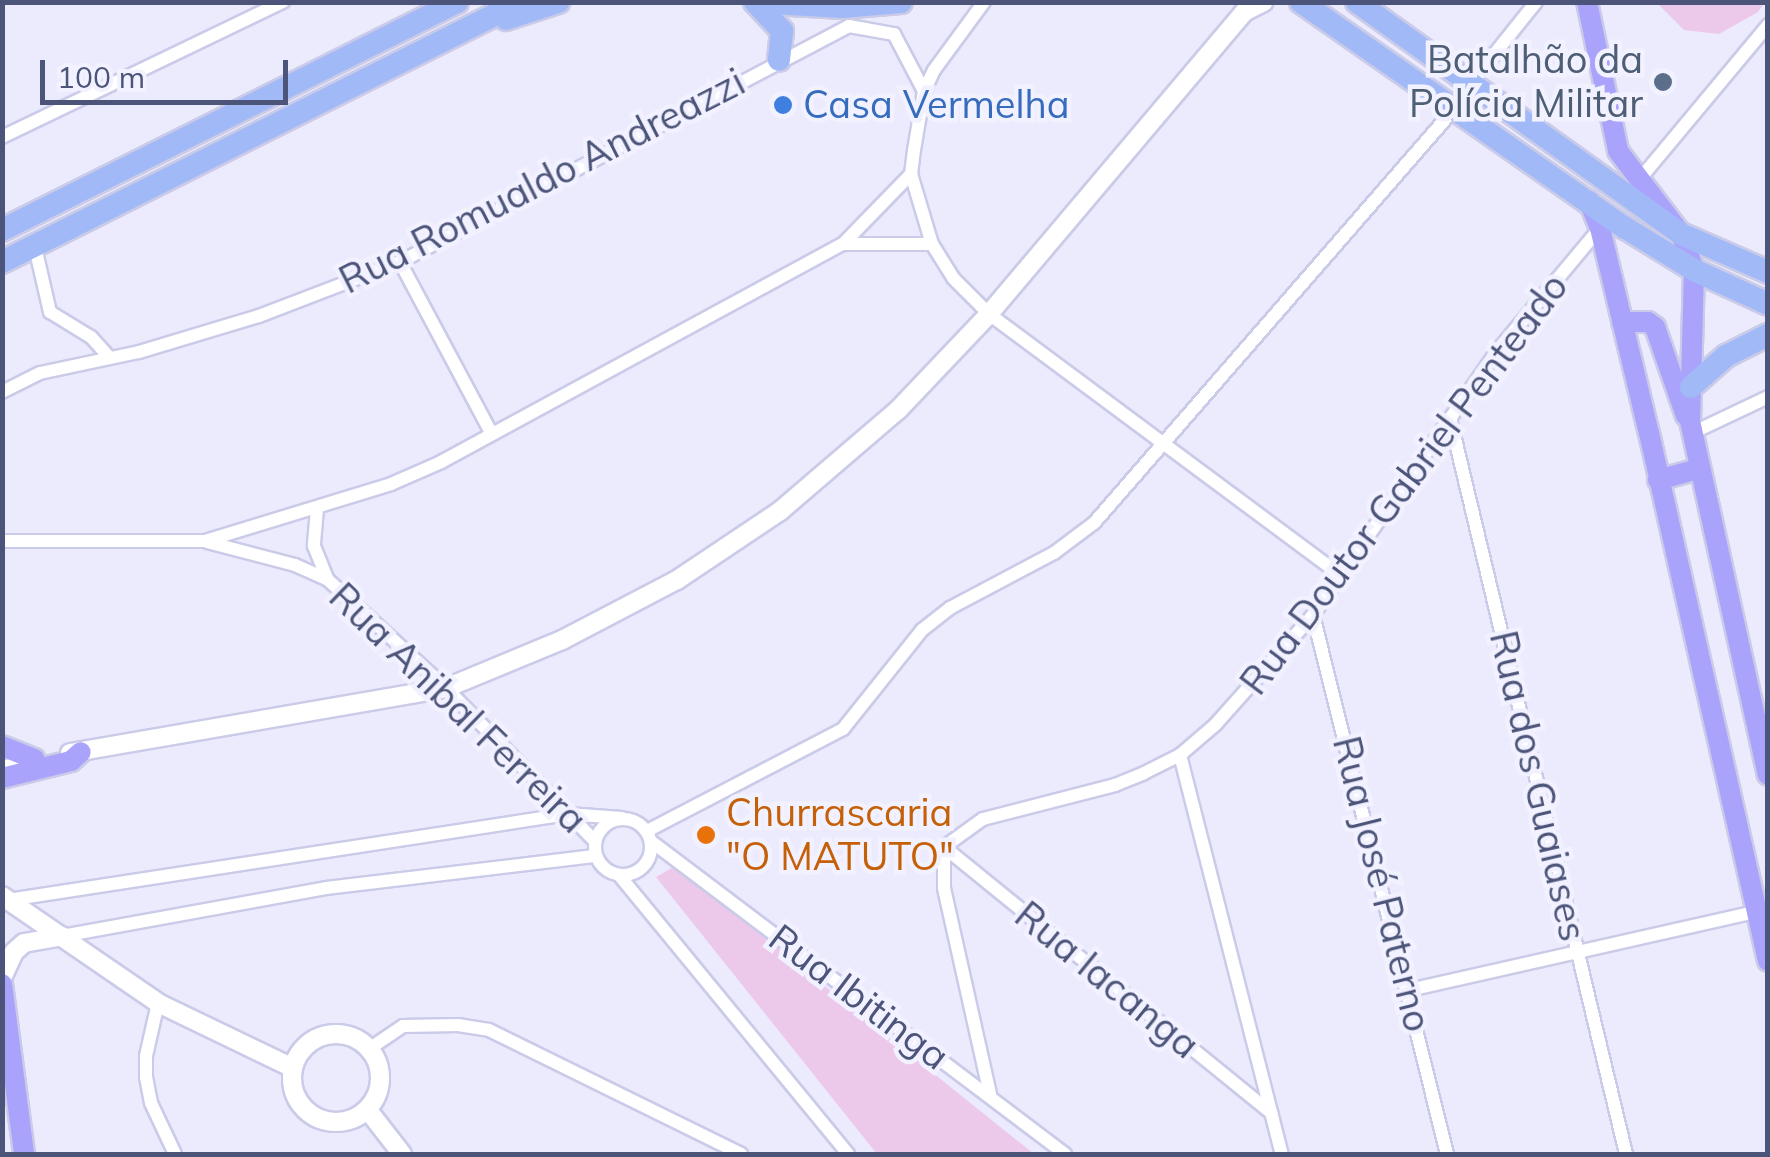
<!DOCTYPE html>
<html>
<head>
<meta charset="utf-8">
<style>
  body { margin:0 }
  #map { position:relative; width:1770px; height:1157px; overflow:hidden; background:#eceafd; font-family:Mulish,sans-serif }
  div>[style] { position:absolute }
  .green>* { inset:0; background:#ecc8ea }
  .roads { filter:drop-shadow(2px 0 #cacbe8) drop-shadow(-2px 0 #cacbe8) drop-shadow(0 2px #cacbe8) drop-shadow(0 -2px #cacbe8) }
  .street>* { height:12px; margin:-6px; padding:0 6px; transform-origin:6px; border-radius:6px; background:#fff }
  .street>.ring { margin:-6px; padding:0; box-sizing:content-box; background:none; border:12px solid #fff; border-radius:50% }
  .secondary>* { height:18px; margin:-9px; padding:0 9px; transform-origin:9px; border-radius:9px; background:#fff }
  .secondary>.ring { margin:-9px; padding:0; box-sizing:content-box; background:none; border:18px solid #fff; border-radius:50% }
  .primary>* { height:20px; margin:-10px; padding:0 10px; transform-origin:10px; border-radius:10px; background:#aaa3fc }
  .highway>* { height:22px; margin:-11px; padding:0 11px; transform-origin:11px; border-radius:11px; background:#a1baf7 }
  .dots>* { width:28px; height:28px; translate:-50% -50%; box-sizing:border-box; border:5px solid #f2f1ff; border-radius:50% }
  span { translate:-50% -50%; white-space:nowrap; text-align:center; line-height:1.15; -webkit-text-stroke:9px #f2f1ff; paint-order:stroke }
  .service-label { font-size:38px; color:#4e5e75 }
  .right { translate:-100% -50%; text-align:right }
  .shop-label { font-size:38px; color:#366cbe }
  .left { translate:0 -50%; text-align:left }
  .street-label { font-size:38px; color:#4c5579 }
  .food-label { font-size:38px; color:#c56008 }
  .frame { position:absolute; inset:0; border:5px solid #4c5579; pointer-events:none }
  .scale { position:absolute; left:40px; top:60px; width:248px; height:45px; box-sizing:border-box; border:5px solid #4c5579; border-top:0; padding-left:12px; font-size:30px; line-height:35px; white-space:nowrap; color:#4c5579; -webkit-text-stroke:8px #f2f1ff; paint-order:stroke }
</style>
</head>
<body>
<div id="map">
  <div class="green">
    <i style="clip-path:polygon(1657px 3px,1764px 3px,1758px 12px,1719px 34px,1684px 30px)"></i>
    <i style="clip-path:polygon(675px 866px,1034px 1154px,877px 1154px,656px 877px)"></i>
  </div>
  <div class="roads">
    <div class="street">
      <i style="left:984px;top:2px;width:84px;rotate:126.3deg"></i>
      <i style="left:934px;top:70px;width:23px;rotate:115deg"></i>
      <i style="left:924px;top:91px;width:60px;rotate:99.6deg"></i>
      <i style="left:914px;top:150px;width:24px;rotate:97deg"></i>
      <i style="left:911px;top:174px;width:73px;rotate:73.3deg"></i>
      <i style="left:932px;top:244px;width:40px;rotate:58deg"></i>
      <i style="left:953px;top:278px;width:51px;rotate:45deg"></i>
      <i style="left:989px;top:314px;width:438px;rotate:36.6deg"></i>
      <i style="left:1472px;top:82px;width:102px;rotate:-51.3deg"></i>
      <i style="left:2px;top:137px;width:312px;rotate:-25.7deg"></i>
      <i style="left:1639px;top:180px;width:202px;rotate:-50.2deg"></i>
      <i style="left:843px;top:244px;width:89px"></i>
      <i style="left:35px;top:247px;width:67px;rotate:77deg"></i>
      <i style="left:50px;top:312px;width:48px;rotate:31.4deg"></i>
      <i style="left:91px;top:337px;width:28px;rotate:48deg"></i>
      <i style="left:400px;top:262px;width:195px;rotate:61.9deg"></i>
      <i style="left:2px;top:392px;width:42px;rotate:-26.6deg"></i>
      <i style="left:40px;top:373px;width:101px;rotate:-12deg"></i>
      <i style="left:139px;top:352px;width:125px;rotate:-16.7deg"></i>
      <i style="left:259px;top:316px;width:151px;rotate:-21deg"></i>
      <i style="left:400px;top:262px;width:507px;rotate:-27.73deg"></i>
      <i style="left:849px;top:26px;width:46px;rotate:10.1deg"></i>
      <i style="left:894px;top:34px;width:64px;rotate:62.2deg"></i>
      <i style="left:1450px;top:418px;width:757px;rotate:76.55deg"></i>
      <i style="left:1692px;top:433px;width:84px;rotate:-25.3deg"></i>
      <i style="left:317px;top:509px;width:37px;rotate:95deg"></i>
      <i style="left:314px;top:546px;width:35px;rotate:68deg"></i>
      <i style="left:2px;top:541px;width:203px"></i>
      <i style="left:205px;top:541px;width:195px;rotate:-17deg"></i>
      <i style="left:391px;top:484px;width:55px;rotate:-23.7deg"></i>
      <i style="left:441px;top:462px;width:457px;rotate:-28.5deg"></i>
      <i style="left:843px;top:244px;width:98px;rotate:-45.8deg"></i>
      <i style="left:207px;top:542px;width:91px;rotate:14.6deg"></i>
      <i style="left:295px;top:565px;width:35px;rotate:24deg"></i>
      <i style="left:327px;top:579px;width:161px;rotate:42.5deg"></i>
      <i style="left:446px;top:688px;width:214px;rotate:45.8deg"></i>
      <i style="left:1313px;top:615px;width:555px;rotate:76.04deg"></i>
      <i style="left:1180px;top:755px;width:412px;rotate:75.7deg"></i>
      <i style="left:2px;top:767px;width:33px;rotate:-14deg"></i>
      <i class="ring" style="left:595px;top:819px;width:44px;height:44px"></i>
      <i style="left:647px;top:831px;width:221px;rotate:-27.5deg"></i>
      <i style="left:843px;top:729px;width:127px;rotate:-51.4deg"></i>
      <i style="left:922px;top:630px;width:36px;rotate:-38deg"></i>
      <i style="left:950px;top:608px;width:118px;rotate:-27.9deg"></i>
      <i style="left:1054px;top:553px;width:50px;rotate:-36.9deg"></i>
      <i style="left:1094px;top:523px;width:550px;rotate:-48.98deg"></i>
      <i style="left:652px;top:842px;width:518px;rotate:37.07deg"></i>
      <i style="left:944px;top:847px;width:422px;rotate:39.1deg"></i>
      <i style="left:619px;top:875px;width:361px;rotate:50.6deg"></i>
      <i style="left:8px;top:900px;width:567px;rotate:-8.73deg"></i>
      <i style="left:568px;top:814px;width:54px;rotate:4.2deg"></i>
      <i style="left:62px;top:936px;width:268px;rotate:-10.3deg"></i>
      <i style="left:326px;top:888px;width:272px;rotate:-6.8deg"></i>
      <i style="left:1409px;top:990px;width:356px;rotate:-12.7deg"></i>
      <i style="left:158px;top:1003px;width:54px;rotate:102.8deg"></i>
      <i style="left:146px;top:1056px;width:21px;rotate:90deg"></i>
      <i style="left:146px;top:1077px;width:26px;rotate:79deg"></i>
      <i style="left:151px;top:1103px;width:56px;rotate:64.8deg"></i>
      <i style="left:369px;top:1049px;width:41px;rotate:-34.1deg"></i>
      <i style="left:403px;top:1026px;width:55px;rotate:-1deg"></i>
      <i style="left:458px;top:1025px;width:31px;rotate:9deg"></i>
      <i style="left:489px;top:1030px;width:281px;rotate:26.2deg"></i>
      <i style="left:990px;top:1094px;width:211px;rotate:-102.6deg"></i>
      <i style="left:944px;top:888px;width:41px;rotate:-90deg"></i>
      <i style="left:944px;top:847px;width:48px;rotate:-35.7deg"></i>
      <i style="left:983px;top:819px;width:136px;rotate:-14.4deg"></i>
      <i style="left:1115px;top:785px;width:31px;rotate:-22deg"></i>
      <i style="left:1144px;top:773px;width:40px;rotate:-26.6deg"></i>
      <i style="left:1180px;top:755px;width:46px;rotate:-40.6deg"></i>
      <i style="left:1215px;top:725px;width:147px;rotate:-48.3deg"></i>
      <i style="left:1313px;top:615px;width:323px;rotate:-55.1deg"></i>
      <i style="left:1498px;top:350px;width:159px;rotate:-50.1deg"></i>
    </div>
    <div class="secondary">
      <i style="left:70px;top:753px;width:382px;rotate:-9.8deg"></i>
      <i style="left:446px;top:688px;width:126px;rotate:-22.5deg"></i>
      <i style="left:562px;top:640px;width:130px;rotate:-27.6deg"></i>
      <i style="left:677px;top:580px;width:124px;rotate:-33.8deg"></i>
      <i style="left:780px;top:511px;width:155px;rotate:-40.6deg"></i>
      <i style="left:898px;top:410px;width:132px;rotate:-46.5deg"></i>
      <i style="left:989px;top:314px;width:395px;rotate:-49.8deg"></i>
      <i style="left:1244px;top:12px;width:22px;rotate:-27deg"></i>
      <i style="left:2px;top:896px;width:189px;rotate:34.4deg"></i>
      <i style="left:158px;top:1003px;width:150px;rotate:25.7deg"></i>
      <i style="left:2px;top:978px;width:29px;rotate:-65deg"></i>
      <i style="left:14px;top:952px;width:13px;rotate:-42deg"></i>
      <i style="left:24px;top:943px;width:39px;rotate:-10deg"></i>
      <i class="ring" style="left:292px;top:1034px;width:70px;height:70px"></i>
      <i style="left:367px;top:1109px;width:57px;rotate:52.1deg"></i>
    </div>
    <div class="primary">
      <i style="left:1587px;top:2px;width:152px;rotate:78.2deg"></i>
      <i style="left:1618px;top:151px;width:104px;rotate:52.8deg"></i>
      <i style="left:1681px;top:234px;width:38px;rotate:70deg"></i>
      <i style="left:1694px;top:270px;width:151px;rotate:91.5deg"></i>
      <i style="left:1690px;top:421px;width:362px;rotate:77.6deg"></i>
      <i style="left:1589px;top:201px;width:29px;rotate:68deg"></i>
      <i style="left:1600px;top:228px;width:211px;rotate:76.6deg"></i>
      <i style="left:1649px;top:433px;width:541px;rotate:77.3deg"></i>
      <i style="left:1622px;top:322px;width:26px"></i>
      <i style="left:1648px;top:322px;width:9px;rotate:36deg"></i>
      <i style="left:1655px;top:327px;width:94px;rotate:70.8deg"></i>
      <i style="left:1658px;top:480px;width:41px;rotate:-15.4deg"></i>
      <i style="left:2px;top:746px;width:35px;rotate:22deg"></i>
      <i style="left:2px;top:778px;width:71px;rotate:-13.8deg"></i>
      <i style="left:71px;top:761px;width:13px;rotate:-42deg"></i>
      <i style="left:2px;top:984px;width:171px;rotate:82.6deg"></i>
    </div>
    <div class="highway">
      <i style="left:755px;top:2px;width:87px;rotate:3.3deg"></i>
      <i style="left:842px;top:7px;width:59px;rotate:-4.8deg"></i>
      <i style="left:1301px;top:2px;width:394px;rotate:34.9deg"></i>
      <i style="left:1624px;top:227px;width:82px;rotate:31.6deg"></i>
      <i style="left:1694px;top:270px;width:81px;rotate:24.7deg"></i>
      <i style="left:1357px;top:2px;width:398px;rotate:35.6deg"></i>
      <i style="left:1681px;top:234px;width:95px;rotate:23.6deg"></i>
      <i style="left:756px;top:3px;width:38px;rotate:47deg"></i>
      <i style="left:782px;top:31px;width:29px;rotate:96deg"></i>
      <i style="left:506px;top:19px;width:55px;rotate:-18.1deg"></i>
      <i style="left:2px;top:230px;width:509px;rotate:-26.62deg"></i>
      <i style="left:2px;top:262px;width:580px;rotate:-26.65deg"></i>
      <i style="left:1691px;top:387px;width:47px;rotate:-41.5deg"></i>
      <i style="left:1726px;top:356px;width:47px;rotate:-26.6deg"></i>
    </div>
  </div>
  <div class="dots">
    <i style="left:1663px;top:82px;background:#5c6f8a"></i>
    <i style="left:783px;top:105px;background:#3f7fe0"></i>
    <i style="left:706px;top:835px;background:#e8710a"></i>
  </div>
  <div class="service-label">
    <span class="right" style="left:1643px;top:82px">Batalhão da<br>Polícia Militar</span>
  </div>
  <div class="shop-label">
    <span class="left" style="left:803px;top:105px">Casa Vermelha</span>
  </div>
  <div class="street-label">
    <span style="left:542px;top:181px;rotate:-27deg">Rua Romualdo Andreazzi</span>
    <span style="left:1404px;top:484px;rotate:-53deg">Rua Doutor Gabriel Penteado</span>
    <span style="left:458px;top:708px;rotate:44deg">Rua Anibal Ferreira</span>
    <span style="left:1538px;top:786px;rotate:77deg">Rua dos Guaiases</span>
    <span style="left:1382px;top:884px;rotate:76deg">Rua José Paterno</span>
    <span style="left:1107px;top:980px;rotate:39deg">Rua Iacanga</span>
    <span style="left:859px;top:997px;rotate:37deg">Rua Ibitinga</span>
  </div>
  <div class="food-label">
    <span class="left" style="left:726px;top:835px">Churrascaria<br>"O MATUTO"</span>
  </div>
  <div class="frame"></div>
  <div class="scale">100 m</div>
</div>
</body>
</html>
